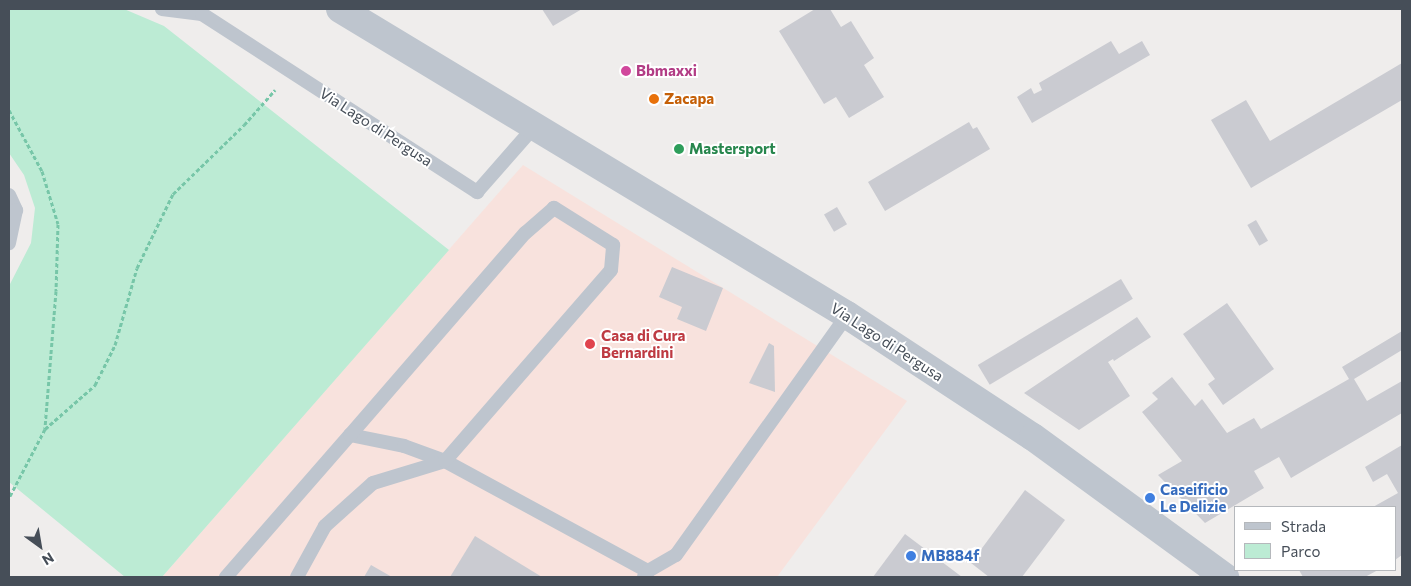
<!DOCTYPE html>
<html>
<head>
<meta charset="utf-8">
<style>
  body { margin:0 }
  #map { position:relative; width:1411px; height:586px; overflow:hidden; background:#efedec; font-family:Commissioner,sans-serif }
  div>[style] { position:absolute }
  .medical>* { inset:0; background:#f8e2dd }
  .green>* { inset:0; background:#bcebd4 }
  .building>* { inset:0; background:#cacbd1; transform-origin:0 0 }
  .path>* { height:3px; margin-top:-1.5px; transform-origin:0; background:repeating-linear-gradient(90deg,#77c6a8 0 4px,transparent 0 6.5px) }
  .service>* { height:14px; margin:-7px; padding:0 7px; transform-origin:7px; border-radius:7px; background:#bec5ce }
  .minor>* { height:28px; margin:-14px; padding:0 14px; transform-origin:14px; border-radius:14px; background:#bec5ce }
  .dots>* { width:14px; height:14px; translate:-50% -50%; box-sizing:border-box; border:2px solid #fff; border-radius:50% }
  span { translate:-50% -50%; white-space:nowrap; text-align:center; line-height:1.15; -webkit-text-stroke:4px #fff; paint-order:stroke }
  .hotel-label { font-size:15px; color:#b23c85; font-weight:700 }
  .left { translate:0 -50%; text-align:left }
  .food-label { font-size:15px; color:#c56008; font-weight:700 }
  .street-label { font-size:15px; color:#464e58 }
  .leisure-label { font-size:15px; color:#27864d; font-weight:700 }
  .health-label { font-size:15px; color:#be3a42; font-weight:700 }
  .shop-label { font-size:15px; color:#366cbe; font-weight:700 }
  .frame { position:absolute; inset:0; border:10px solid #464e58; pointer-events:none }
  .legend { position:absolute; left:1234px; top:506px; width:162px; height:65px; box-sizing:border-box; background:#fff; border:1px solid #b5b8bc; margin:0; padding:6px 9px; list-style:none; font-size:15px; color:#464e58 }
  .legend li { display:flex; align-items:center; gap:10px; height:25px }
  .legend b { width:25px; border:1px solid #b5b8bc }
  .north { position:absolute; left:15px; top:521px; width:50px; height:50px; -webkit-text-stroke:4px #fff; paint-order:stroke; rotate:148deg; font-size:14px; font-weight:700; line-height:20px; text-align:center; color:#464e58 }
  .north::after { content:''; display:block; margin:auto; width:18px; height:22px; background:#464e58; clip-path:polygon(50% 0,100% 100%,50% 72%,0 100%) }
</style>
</head>
<body>
<div id="map">
  <div class="medical">
    <i style="clip-path:polygon(523px 165px,907px 401px,777px 577px,162px 577px)"></i>
  </div>
  <div class="green">
    <i style="clip-path:polygon(9px 9px,124px 9px,164px 26px,449px 250px,162px 577px,125px 577px,9px 482px,9px 286px,31px 243px,35px 208px,24px 175px,9px 153px)"></i>
  </div>
  <div class="building">
    <i style="clip-path:polygon(542px 9px,582px 9px,553px 26px)"></i>
    <i style="clip-path:polygon(815px 9px,830px 9px,841px 27px,851px 21px,874px 58px,864px 65px,884px 97px,849px 118px,836px 97px,824px 104px,779px 31px)"></i>
    <i style="clip-path:polygon(1111px 41px,1119px 54px,1142px 41px,1150px 55px,1032px 123px,1017px 97px,1031px 88px,1034px 94px,1042px 90px,1039px 83px)"></i>
    <i style="clip-path:polygon(1402px 63px,1402px 100px,1251px 188px,1211px 120px,1246px 100px,1270px 141px)"></i>
    <i style="clip-path:polygon(969px 122px,973px 129px,977px 127px,990px 149px,885px 211px,868px 182px)"></i>
    <i style="left:837px;top:207px;width:20px;height:15px;rotate:60deg"></i>
    <i style="left:1256px;top:220px;width:24px;height:10px;rotate:60deg"></i>
    <i style="clip-path:polygon(672px 267px,723px 288px,706px 331px,677px 319px,682px 307px,659px 297px)"></i>
    <i style="left:1121px;top:279px;width:23px;height:167px;rotate:59deg"></i>
    <i style="clip-path:polygon(1227px 303px,1274px 369px,1223px 405px,1208px 384px,1215px 379px,1183px 334px)"></i>
    <i style="clip-path:polygon(1137px 317px,1151px 337px,1114px 361px,1113px 359px,1108px 362px,1130px 396px,1079px 430px,1024px 393px)"></i>
    <i style="clip-path:polygon(1402px 331px,1402px 350px,1354px 379px,1367px 401px,1402px 381px,1402px 413px,1291px 478px,1279px 457px,1254px 471px,1264px 488px,1205px 523px,1158px 475px,1182px 461px,1142px 412px,1158px 399px,1152px 393px,1172px 377px,1195px 406px,1202px 399px,1227px 433px,1254px 418px,1261px 429px,1349px 379px,1342px 367px)"></i>
    <i style="clip-path:polygon(769px 343px,774px 346px,775px 392px,749px 383px)"></i>
    <i style="clip-path:polygon(1402px 445px,1402px 555px,1395px 560px,1395px 507px,1373px 507px,1398px 493px,1387px 474px,1373px 482px,1365px 467px)"></i>
    <i style="clip-path:polygon(1025px 490px,1065px 520px,1022px 577px,989px 577px,971px 563px)"></i>
    <i style="clip-path:polygon(905px 534px,962px 577px,873px 577px)"></i>
    <i style="clip-path:polygon(475px 536px,542px 577px,450px 577px)"></i>
    <i style="clip-path:polygon(371px 565px,392px 577px,364px 577px)"></i>
    <i style="clip-path:polygon(1299px 570px,1378px 570px,1365px 577px,1303px 577px)"></i>
  </div>
  <div class="path">
    <i style="left:9px;top:110px;width:69px;rotate:61.6deg"></i>
    <i style="left:42px;top:171px;width:55px;rotate:73.2deg"></i>
    <i style="left:58px;top:224px;width:67px;rotate:91.7deg"></i>
    <i style="left:56px;top:291px;width:138px;rotate:94.6deg"></i>
    <i style="left:45px;top:429px;width:78px;rotate:117.6deg"></i>
    <i style="left:45px;top:429px;width:67px;rotate:-41.3deg"></i>
    <i style="left:95px;top:385px;width:45px;rotate:-63.4deg"></i>
    <i style="left:115px;top:345px;width:80px;rotate:-74.1deg"></i>
    <i style="left:137px;top:268px;width:82px;rotate:-64.1deg"></i>
    <i style="left:173px;top:194px;width:99px;rotate:-44.2deg"></i>
    <i style="left:244px;top:125px;width:47px;rotate:-48.5deg"></i>
  </div>
  <div class="service">
    <i style="left:162px;top:9px;width:40px;rotate:7.1deg"></i>
    <i style="left:202px;top:14px;width:328px;rotate:32.9deg"></i>
    <i style="left:477px;top:192px;width:88px;rotate:-48.7deg"></i>
    <i style="left:9px;top:195px;width:17px;rotate:65deg"></i>
    <i style="left:16px;top:210px;width:34px;rotate:102deg"></i>
    <i style="left:226px;top:577px;width:189px;rotate:-48.9deg"></i>
    <i style="left:350px;top:435px;width:55px;rotate:11.5deg"></i>
    <i style="left:404px;top:446px;width:44px;rotate:20.1deg"></i>
    <i style="left:445px;top:461px;width:231px;rotate:28.5deg"></i>
    <i style="left:297px;top:577px;width:58px;rotate:-61.2deg"></i>
    <i style="left:325px;top:526px;width:64px;rotate:-41.9deg"></i>
    <i style="left:373px;top:483px;width:75px;rotate:-17deg"></i>
    <i style="left:445px;top:461px;width:253px;rotate:-49deg"></i>
    <i style="left:611px;top:270px;width:25px;rotate:-85deg"></i>
    <i style="left:613px;top:245px;width:70px;rotate:-147.9deg"></i>
    <i style="left:554px;top:208px;width:38px;rotate:139deg"></i>
    <i style="left:525px;top:233px;width:267px;rotate:130.9deg"></i>
    <i style="left:644px;top:577px;width:7px;rotate:-56deg"></i>
    <i style="left:648px;top:571px;width:32px;rotate:-30deg"></i>
    <i style="left:676px;top:555px;width:295px;rotate:-54.5deg"></i>
  </div>
  <div class="minor">
    <i style="left:340px;top:9px;width:592px;rotate:31.11deg"></i>
    <i style="left:847px;top:315px;width:222px;rotate:33.3deg"></i>
    <i style="left:1033px;top:437px;width:238px;rotate:36.1deg"></i>
  </div>
  <div class="dots">
    <i style="left:626px;top:71px;background:#d1479c"></i>
    <i style="left:654px;top:99px;background:#e8710a"></i>
    <i style="left:679px;top:149px;background:#2e9e5b"></i>
    <i style="left:590px;top:344px;background:#e0444e"></i>
    <i style="left:1150px;top:498px;background:#3f7fe0"></i>
    <i style="left:911px;top:556px;background:#3f7fe0"></i>
  </div>
  <div class="hotel-label">
    <span class="left" style="left:636px;top:71px">Bbmaxxi</span>
  </div>
  <div class="food-label">
    <span class="left" style="left:664px;top:99px">Zacapa</span>
  </div>
  <div class="street-label">
    <span style="left:376px;top:127px;rotate:33deg">Via Lago di Pergusa</span>
    <span style="left:887px;top:342px;rotate:33deg">Via Lago di Pergusa</span>
  </div>
  <div class="leisure-label">
    <span class="left" style="left:689px;top:149px">Mastersport</span>
  </div>
  <div class="health-label">
    <span class="left" style="left:601px;top:344px">Casa di Cura<br>Bernardini</span>
  </div>
  <div class="shop-label">
    <span class="left" style="left:1160px;top:498px">Caseificio<br>Le Delizie</span>
    <span class="left" style="left:921px;top:556px">MB884f</span>
  </div>
  <div class="frame"></div>
  <ul class="legend">
  <li><b style="height:6px;background:#bec5ce"></b>Strada</li>
  <li><b style="height:14px;background:#bcebd4"></b>Parco</li>
  </ul>
  <div class="north">N</div>
</div>
</body>
</html>
